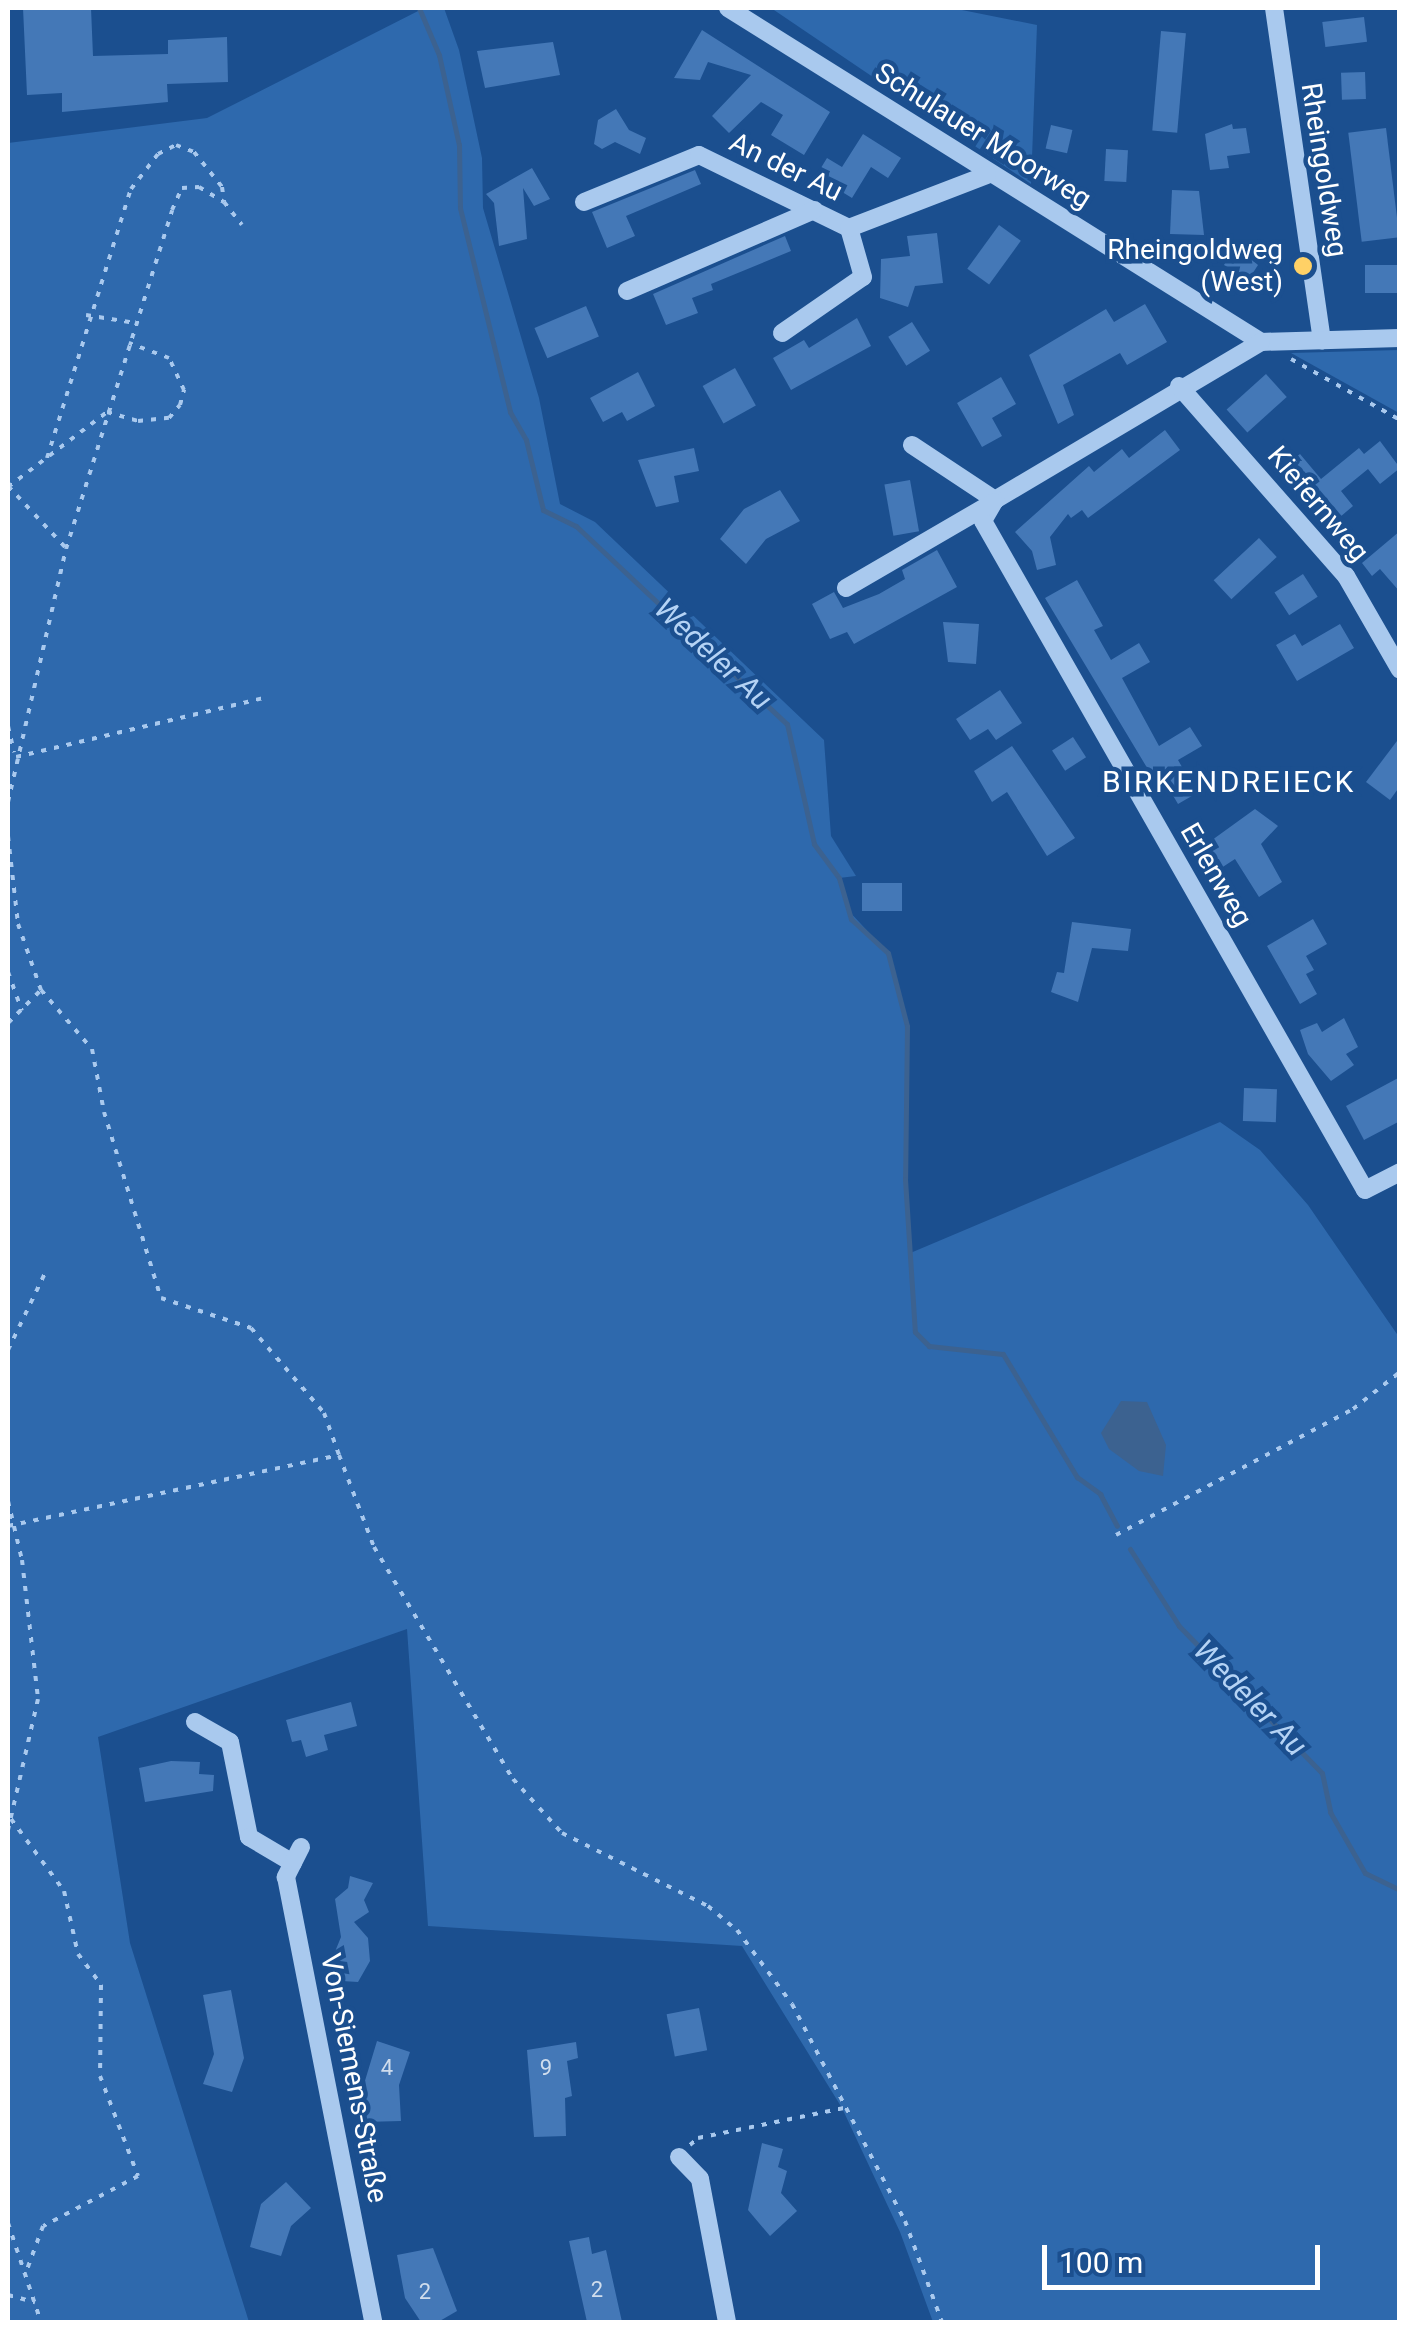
<!DOCTYPE html>
<html>
<head>
<meta charset="utf-8">
<style>
  body { margin:0 }
  #map { position:relative; width:1407px; height:2330px; overflow:hidden; background:#1b4f8f; font-family:Roboto,sans-serif }
  div>[style] { position:absolute }
  .green>* { inset:0; background:#2e69ad }
  .water>* { inset:0; background:#3c6290 }
  .stream>* { height:5px; margin:-2.5px; padding:0 2.5px; transform-origin:2.5px; border-radius:2.5px; background:#3c6290 }
  .building>* { inset:0; background:#4478b7; transform-origin:0 0 }
  .path>* { height:4px; margin-top:-2px; transform-origin:0; background:repeating-linear-gradient(90deg,#a9c9ee 0 5px,transparent 0 13px) }
  .minor>* { height:18px; margin:-9px; padding:0 9px; transform-origin:9px; border-radius:9px; background:#a9c9ee }
  .dots>* { width:28px; height:28px; translate:-50% -50%; box-sizing:border-box; border:5px solid #1b4f8f; border-radius:50% }
  span { translate:-50% -50%; white-space:nowrap; text-align:center; line-height:1.15; -webkit-text-stroke:9px #1b4f8f; paint-order:stroke }
  .number-label { font-size:22px; color:#d0dded }
  .number-label span { -webkit-text-stroke-width:0 }
  .street-label { font-size:28px; color:#fff }
  .poi-label { font-size:28px; color:#fff }
  .right { translate:-100% -50%; text-align:right }
  .water-label { font-size:30px; color:#b5d3f5; font-style:italic }
  .neighbourhood-label { font-size:30px; color:#fff; letter-spacing:2.5px }
  .frame { position:absolute; inset:0; border:10px solid #fff; pointer-events:none }
  .scale { position:absolute; left:1042px; top:2245px; width:278px; height:45px; box-sizing:border-box; border:5px solid #fff; border-top:0; padding-left:12px; font-size:30px; line-height:35px; white-space:nowrap; color:#fff; -webkit-text-stroke:8px #1b4f8f; paint-order:stroke }
</style>
</head>
<body>
<div id="map">
  <div class="green">
    <i style="clip-path:polygon(424px 8px,444px 8px,459px 50px,482px 158px,483px 208px,539px 398px,560px 504px,595px 522px,824px 740px,831px 836px,856px 876px,839px 878px,847px 909px,888px 953px,907px 1026px,908px 1254px,1220px 1122px,1260px 1150px,1308px 1205px,1399px 1337px,1399px 2322px,933px 2322px,900px 2232px,842px 2108px,742px 1946px,428px 1926px,407px 1629px,98px 1737px,130px 1943px,249px 2322px,8px 2322px,8px 143px,207px 118px)"></i>
    <i style="clip-path:polygon(771px 8px,952px 8px,1037px 25px,1031px 184px)"></i>
    <i style="clip-path:polygon(1399px 350px,1399px 413px,1291px 353px)"></i>
  </div>
  <div class="water">
    <i style="clip-path:polygon(1121px 1401px,1147px 1402px,1166px 1445px,1163px 1476px,1139px 1471px,1109px 1449px,1101px 1433px)"></i>
  </div>
  <div class="stream">
    <i style="left:419px;top:8px;width:51px;rotate:66.9deg"></i>
    <i style="left:439px;top:55px;width:92px;rotate:77.5deg"></i>
    <i style="left:459px;top:145px;width:63px;rotate:89.1deg"></i>
    <i style="left:460px;top:208px;width:210px;rotate:76.2deg"></i>
    <i style="left:510px;top:412px;width:32px;rotate:60deg"></i>
    <i style="left:526px;top:440px;width:72px;rotate:76.3deg"></i>
    <i style="left:543px;top:510px;width:37px;rotate:26deg"></i>
    <i style="left:576px;top:526px;width:289px;rotate:43.2deg"></i>
    <i style="left:787px;top:724px;width:123px;rotate:77.3deg"></i>
    <i style="left:814px;top:844px;width:42px;rotate:53.7deg"></i>
    <i style="left:839px;top:878px;width:43px;rotate:73.7deg"></i>
    <i style="left:851px;top:919px;width:50px;rotate:42.6deg"></i>
    <i style="left:888px;top:953px;width:75px;rotate:75.4deg"></i>
    <i style="left:907px;top:1026px;width:153px;rotate:90.7deg"></i>
    <i style="left:905px;top:1179px;width:153px;rotate:86.3deg"></i>
    <i style="left:915px;top:1332px;width:20px;rotate:45deg"></i>
    <i style="left:929px;top:1346px;width:74px;rotate:6.2deg"></i>
    <i style="left:1003px;top:1354px;width:144px;rotate:59deg"></i>
    <i style="left:1077px;top:1477px;width:29px;rotate:36deg"></i>
    <i style="left:1100px;top:1494px;width:36px;rotate:62deg"></i>
    <i style="left:1130px;top:1549px;width:91px;rotate:57.5deg"></i>
    <i style="left:1179px;top:1626px;width:205px;rotate:45.8deg"></i>
    <i style="left:1322px;top:1773px;width:40px;rotate:78deg"></i>
    <i style="left:1330px;top:1812px;width:70px;rotate:60.2deg"></i>
    <i style="left:1365px;top:1873px;width:39px;rotate:26deg"></i>
  </div>
  <div class="building">
    <i style="clip-path:polygon(23px 8px,91px 8px,93px 56px,168px 54px,168px 40px,227px 37px,228px 82px,167px 84px,168px 102px,62px 112px,62px 93px,27px 95px)"></i>
    <i style="left:1364px;top:17px;width:25px;height:42px;rotate:83deg"></i>
    <i style="clip-path:polygon(702px 30px,830px 112px,804px 155px,771px 135px,783px 115px,761px 102px,729px 133px,712px 116px,751px 75px,708px 62px,700px 80px,674px 78px)"></i>
    <i style="left:1161px;top:31px;width:25px;height:100px;rotate:5deg"></i>
    <i style="clip-path:polygon(553px 42px,560px 75px,485px 88px,477px 51px)"></i>
    <i style="left:1365px;top:72px;width:27px;height:24px;rotate:88deg"></i>
    <i style="clip-path:polygon(616px 109px,629px 130px,646px 138px,640px 154px,615px 142px,602px 149px,594px 144px,598px 120px)"></i>
    <i style="clip-path:polygon(1232px 124px,1233px 129px,1246px 128px,1250px 153px,1227px 156px,1229px 168px,1210px 170px,1205px 134px)"></i>
    <i style="left:1051px;top:125px;width:22px;height:24px;rotate:13deg"></i>
    <i style="left:1386px;top:128px;width:110px;height:38px;rotate:83deg"></i>
    <i style="clip-path:polygon(863px 134px,901px 158px,888px 178px,871px 167px,852px 198px,816px 176px,827px 158px,842px 167px)"></i>
    <i style="left:1106px;top:149px;width:22px;height:32px;rotate:3deg"></i>
    <i style="clip-path:polygon(532px 168px,550px 199px,534px 206px,523px 188px,527px 239px,499px 246px,494px 203px,486px 194px)"></i>
    <i style="clip-path:polygon(695px 170px,701px 184px,626px 216px,635px 236px,607px 248px,592px 212px)"></i>
    <i style="clip-path:polygon(1172px 190px,1199px 191px,1204px 235px,1170px 234px)"></i>
    <i style="left:999px;top:225px;width:27px;height:54px;rotate:36deg"></i>
    <i style="clip-path:polygon(937px 233px,943px 283px,915px 286px,908px 307px,880px 298px,881px 259px,910px 256px,907px 236px)"></i>
    <i style="clip-path:polygon(785px 236px,791px 251px,711px 284px,713px 290px,692px 298px,698px 313px,666px 325px,653px 294px)"></i>
    <i style="clip-path:polygon(1235px 246px,1258px 265px,1249px 279px,1224px 265px)"></i>
    <i style="left:1400px;top:265px;width:28px;height:35px;rotate:90deg"></i>
    <i style="clip-path:polygon(1145px 304px,1167px 342px,1127px 365px,1120px 353px,1063px 385px,1074px 415px,1058px 424px,1029px 355px,1106px 309px,1114px 322px)"></i>
    <i style="left:586px;top:306px;width:33px;height:56px;rotate:67deg"></i>
    <i style="clip-path:polygon(857px 318px,871px 346px,791px 390px,773px 358px,804px 340px,809px 348px)"></i>
    <i style="left:912px;top:322px;width:34px;height:28px;rotate:58deg"></i>
    <i style="left:735px;top:368px;width:43px;height:37px;rotate:61deg"></i>
    <i style="clip-path:polygon(638px 372px,655px 406px,627px 421px,622px 412px,603px 422px,590px 398px)"></i>
    <i style="left:1266px;top:374px;width:31px;height:53px;rotate:48deg"></i>
    <i style="clip-path:polygon(1001px 377px,1016px 404px,992px 418px,1002px 436px,982px 447px,957px 403px)"></i>
    <i style="clip-path:polygon(1165px 430px,1180px 450px,1088px 518px,1082px 510px,1071px 518px,1068px 514px,1050px 537px,1056px 565px,1037px 570px,1032px 551px,1015px 532px,1089px 466px,1094px 472px,1122px 449px,1129px 458px)"></i>
    <i style="clip-path:polygon(1380px 441px,1400px 468px,1380px 484px,1368px 469px,1341px 491px,1353px 506px,1333px 523px,1283px 468px,1300px 454px,1321px 479px,1359px 448px,1364px 454px)"></i>
    <i style="clip-path:polygon(694px 448px,699px 471px,674px 476px,679px 502px,656px 507px,638px 460px)"></i>
    <i style="left:910px;top:480px;width:52px;height:26px;rotate:80deg"></i>
    <i style="clip-path:polygon(780px 490px,800px 521px,766px 539px,746px 564px,720px 539px,744px 509px)"></i>
    <i style="clip-path:polygon(1400px 531px,1400px 592px,1380px 569px,1372px 576px,1362px 563px)"></i>
    <i style="left:1259px;top:538px;width:26px;height:62px;rotate:47deg"></i>
    <i style="clip-path:polygon(937px 550px,957px 587px,854px 644px,847px 632px,830px 639px,812px 604px,834px 592px,843px 608px,879px 594px,905px 579px,902px 570px)"></i>
    <i style="left:1303px;top:574px;width:27px;height:34px;rotate:57deg"></i>
    <i style="clip-path:polygon(1077px 580px,1103px 626px,1094px 630px,1111px 660px,1139px 643px,1150px 662px,1122px 678px,1159px 746px,1190px 727px,1202px 746px,1178px 760px,1197px 793px,1178px 804px,1162px 777px,1155px 781px,1045px 598px)"></i>
    <i style="clip-path:polygon(943px 622px,979px 624px,976px 664px,948px 662px)"></i>
    <i style="clip-path:polygon(1340px 624px,1354px 648px,1297px 681px,1276px 645px,1295px 634px,1302px 646px)"></i>
    <i style="clip-path:polygon(1000px 690px,1022px 723px,996px 740px,988px 729px,970px 740px,956px 719px)"></i>
    <i style="left:1073px;top:737px;width:24px;height:25px;rotate:57deg"></i>
    <i style="clip-path:polygon(1400px 737px,1400px 786px,1390px 800px,1366px 782px)"></i>
    <i style="clip-path:polygon(1012px 746px,1075px 838px,1047px 856px,1007px 792px,992px 802px,974px 771px)"></i>
    <i style="clip-path:polygon(1255px 809px,1278px 826px,1261px 844px,1282px 882px,1259px 897px,1235px 859px,1215px 872px,1201px 848px)"></i>
    <i style="left:862px;top:883px;width:40px;height:28px"></i>
    <i style="clip-path:polygon(1313px 919px,1327px 944px,1306px 956px,1314px 970px,1306px 974px,1317px 994px,1300px 1004px,1267px 946px)"></i>
    <i style="clip-path:polygon(1072px 922px,1131px 929px,1128px 951px,1092px 948px,1078px 1002px,1051px 992px,1057px 972px,1064px 973px)"></i>
    <i style="clip-path:polygon(1344px 1018px,1358px 1047px,1346px 1054px,1354px 1065px,1331px 1081px,1308px 1054px,1300px 1030px,1317px 1023px,1322px 1032px)"></i>
    <i style="clip-path:polygon(1400px 1077px,1400px 1121px,1364px 1140px,1346px 1106px)"></i>
    <i style="left:1244px;top:1088px;width:33px;height:33px;rotate:2deg"></i>
    <i style="clip-path:polygon(351px 1702px,357px 1726px,324px 1735px,328px 1750px,306px 1757px,301px 1740px,292px 1742px,286px 1720px)"></i>
    <i style="clip-path:polygon(171px 1761px,200px 1762px,199px 1774px,214px 1775px,213px 1791px,145px 1802px,139px 1768px)"></i>
    <i style="clip-path:polygon(350px 1876px,373px 1883px,364px 1900px,369px 1912px,354px 1922px,368px 1938px,370px 1961px,358px 1982px,342px 1981px,332px 1959px,341px 1937px,335px 1899px,348px 1888px)"></i>
    <i style="clip-path:polygon(231px 1990px,244px 2058px,232px 2092px,203px 2084px,214px 2054px,203px 1995px)"></i>
    <i style="left:699px;top:2008px;width:43px;height:33px;rotate:79deg"></i>
    <i style="clip-path:polygon(377px 2041px,410px 2052px,399px 2085px,401px 2121px,363px 2122px,364px 2084px)"></i>
    <i style="clip-path:polygon(576px 2042px,578px 2058px,567px 2061px,572px 2096px,565px 2098px,566px 2136px,534px 2137px,527px 2050px)"></i>
    <i style="clip-path:polygon(762px 2143px,783px 2149px,778px 2167px,787px 2171px,781px 2193px,797px 2211px,770px 2236px,748px 2210px)"></i>
    <i style="clip-path:polygon(286px 2182px,311px 2208px,291px 2226px,281px 2256px,250px 2247px,261px 2204px)"></i>
    <i style="clip-path:polygon(589px 2237px,592px 2254px,606px 2250px,622px 2322px,587px 2322px,569px 2241px)"></i>
    <i style="clip-path:polygon(433px 2248px,457px 2311px,438px 2322px,421px 2322px,405px 2298px,397px 2255px)"></i>
  </div>
  <div class="path">
    <i style="left:86px;top:315px;width:50px;rotate:9.3deg"></i>
    <i style="left:1291px;top:359px;width:125px;rotate:29.2deg"></i>
    <i style="left:47px;top:458px;width:282px;rotate:-72.7deg"></i>
    <i style="left:131px;top:189px;width:44px;rotate:-52.4deg"></i>
    <i style="left:158px;top:154px;width:20px;rotate:-27deg"></i>
    <i style="left:176px;top:145px;width:19px;rotate:21deg"></i>
    <i style="left:194px;top:152px;width:45px;rotate:51.3deg"></i>
    <i style="left:222px;top:187px;width:15px;rotate:82deg"></i>
    <i style="left:8px;top:486px;width:85px;rotate:46.9deg"></i>
    <i style="left:8px;top:487px;width:124px;rotate:-37.1deg"></i>
    <i style="left:107px;top:412px;width:32px;rotate:16deg"></i>
    <i style="left:138px;top:421px;width:31px;rotate:-6deg"></i>
    <i style="left:169px;top:418px;width:17px;rotate:-50deg"></i>
    <i style="left:180px;top:405px;width:16px;rotate:-75deg"></i>
    <i style="left:184px;top:390px;width:35px;rotate:-115deg"></i>
    <i style="left:169px;top:358px;width:43px;rotate:-159.4deg"></i>
    <i style="left:8px;top:726px;width:27px;rotate:77deg"></i>
    <i style="left:16px;top:757px;width:255px;rotate:-13.4deg"></i>
    <i style="left:8px;top:802px;width:260px;rotate:-77.1deg"></i>
    <i style="left:66px;top:549px;width:355px;rotate:-72.6deg"></i>
    <i style="left:172px;top:210px;width:24px;rotate:-66deg"></i>
    <i style="left:182px;top:188px;width:17px;rotate:-3deg"></i>
    <i style="left:199px;top:187px;width:29px;rotate:31deg"></i>
    <i style="left:224px;top:202px;width:29px;rotate:52deg"></i>
    <i style="left:8px;top:836px;width:89px;rotate:83.5deg"></i>
    <i style="left:18px;top:924px;width:70px;rotate:70.8deg"></i>
    <i style="left:8px;top:972px;width:41px;rotate:70.3deg"></i>
    <i style="left:8px;top:1023px;width:47px;rotate:-45deg"></i>
    <i style="left:41px;top:990px;width:78px;rotate:49.2deg"></i>
    <i style="left:92px;top:1049px;width:64px;rotate:79.2deg"></i>
    <i style="left:104px;top:1112px;width:195px;rotate:73deg"></i>
    <i style="left:161px;top:1298px;width:95px;rotate:18.4deg"></i>
    <i style="left:251px;top:1328px;width:112px;rotate:49.3deg"></i>
    <i style="left:324px;top:1413px;width:45px;rotate:70.3deg"></i>
    <i style="left:8px;top:1350px;width:90px;rotate:-64.3deg"></i>
    <i style="left:8px;top:1501px;width:61px;rotate:76.7deg"></i>
    <i style="left:22px;top:1560px;width:140px;rotate:83.4deg"></i>
    <i style="left:38px;top:1699px;width:134px;rotate:102.9deg"></i>
    <i style="left:8px;top:1526px;width:339px;rotate:-12.1deg"></i>
    <i style="left:339px;top:1455px;width:98px;rotate:69.2deg"></i>
    <i style="left:374px;top:1547px;width:270px;rotate:59.1deg"></i>
    <i style="left:513px;top:1779px;width:73px;rotate:47.8deg"></i>
    <i style="left:562px;top:1833px;width:163px;rotate:26.6deg"></i>
    <i style="left:708px;top:1906px;width:38px;rotate:40deg"></i>
    <i style="left:737px;top:1930px;width:92px;rotate:53.4deg"></i>
    <i style="left:792px;top:2004px;width:245px;rotate:62.5deg"></i>
    <i style="left:905px;top:2221px;width:108px;rotate:69.9deg"></i>
    <i style="left:1116px;top:1535px;width:268px;rotate:-28deg"></i>
    <i style="left:1353px;top:1409px;width:60px;rotate:-38.2deg"></i>
    <i style="left:11px;top:1819px;width:89px;rotate:53.6deg"></i>
    <i style="left:64px;top:1891px;width:65px;rotate:77.5deg"></i>
    <i style="left:78px;top:1954px;width:39px;rotate:53deg"></i>
    <i style="left:101px;top:1985px;width:91px;rotate:90.6deg"></i>
    <i style="left:100px;top:2076px;width:107px;rotate:69.2deg"></i>
    <i style="left:138px;top:2176px;width:107px;rotate:152.2deg"></i>
    <i style="left:43px;top:2226px;width:52px;rotate:110.2deg"></i>
    <i style="left:690px;top:2145px;width:11px;rotate:-41deg"></i>
    <i style="left:698px;top:2138px;width:154px;rotate:-11.6deg"></i>
    <i style="left:8px;top:2223px;width:104px;rotate:71.6deg"></i>
    <i style="left:8px;top:2295px;width:28px;rotate:15deg"></i>
  </div>
  <div class="minor">
    <i style="left:728px;top:8px;width:629px;rotate:32.07deg"></i>
    <i style="left:1274px;top:8px;width:336px;rotate:81.8deg"></i>
    <i style="left:584px;top:202px;width:124px;rotate:-22.2deg"></i>
    <i style="left:699px;top:155px;width:167px;rotate:26deg"></i>
    <i style="left:627px;top:291px;width:204px;rotate:-23.4deg"></i>
    <i style="left:782px;top:333px;width:98px;rotate:-34.7deg"></i>
    <i style="left:863px;top:277px;width:51px;rotate:-105.9deg"></i>
    <i style="left:849px;top:228px;width:148px;rotate:-21deg"></i>
    <i style="left:1400px;top:338px;width:139px;rotate:178.4deg"></i>
    <i style="left:1261px;top:342px;width:309px;rotate:149.3deg"></i>
    <i style="left:995px;top:500px;width:24px;rotate:120deg"></i>
    <i style="left:983px;top:521px;width:770px;rotate:60.27deg"></i>
    <i style="left:1365px;top:1190px;width:39px;rotate:-27deg"></i>
    <i style="left:1179px;top:386px;width:253px;rotate:48.7deg"></i>
    <i style="left:1346px;top:576px;width:108px;rotate:60.1deg"></i>
    <i style="left:912px;top:445px;width:100px;rotate:33.5deg"></i>
    <i style="left:846px;top:588px;width:171px;rotate:-30.2deg"></i>
    <i style="left:195px;top:1722px;width:40px;rotate:29.7deg"></i>
    <i style="left:230px;top:1742px;width:97px;rotate:78.7deg"></i>
    <i style="left:249px;top:1837px;width:51px;rotate:30.6deg"></i>
    <i style="left:301px;top:1847px;width:34px;rotate:117deg"></i>
    <i style="left:286px;top:1877px;width:453px;rotate:78.9deg"></i>
    <i style="left:679px;top:2157px;width:30px;rotate:46deg"></i>
    <i style="left:700px;top:2179px;width:146px;rotate:79.3deg"></i>
  </div>
  <div class="dots">
    <i style="left:1303px;top:266px;background:#ffd166"></i>
  </div>
  <div class="number-label">
    <span style="left:387px;top:2068px">4</span>
    <span style="left:546px;top:2068px">9</span>
    <span style="left:597px;top:2290px">2</span>
    <span style="left:425px;top:2292px">2</span>
  </div>
  <div class="street-label">
    <span style="left:983px;top:136px;rotate:32deg">Schulauer Moorweg</span>
    <span style="left:786px;top:167px;rotate:26deg">An der Au</span>
    <span style="left:1324px;top:170px;rotate:81deg">Rheingoldweg</span>
    <span style="left:1318px;top:504px;rotate:50deg">Kiefernweg</span>
    <span style="left:1216px;top:875px;rotate:60deg">Erlenweg</span>
    <span style="left:354px;top:2078px;rotate:79deg">Von-Siemens-Straße</span>
  </div>
  <div class="poi-label">
    <span class="right" style="left:1283px;top:266px">Rheingoldweg<br>(West)</span>
  </div>
  <div class="water-label">
    <span style="left:713px;top:654px;rotate:43deg">Wedeler Au</span>
    <span style="left:1250px;top:1698px;rotate:46deg">Wedeler Au</span>
  </div>
  <div class="neighbourhood-label">
    <span style="left:1229px;top:782px">BIRKENDREIECK</span>
  </div>
  <div class="frame"></div>
  <div class="scale">100 m</div>
</div>
</body>
</html>
